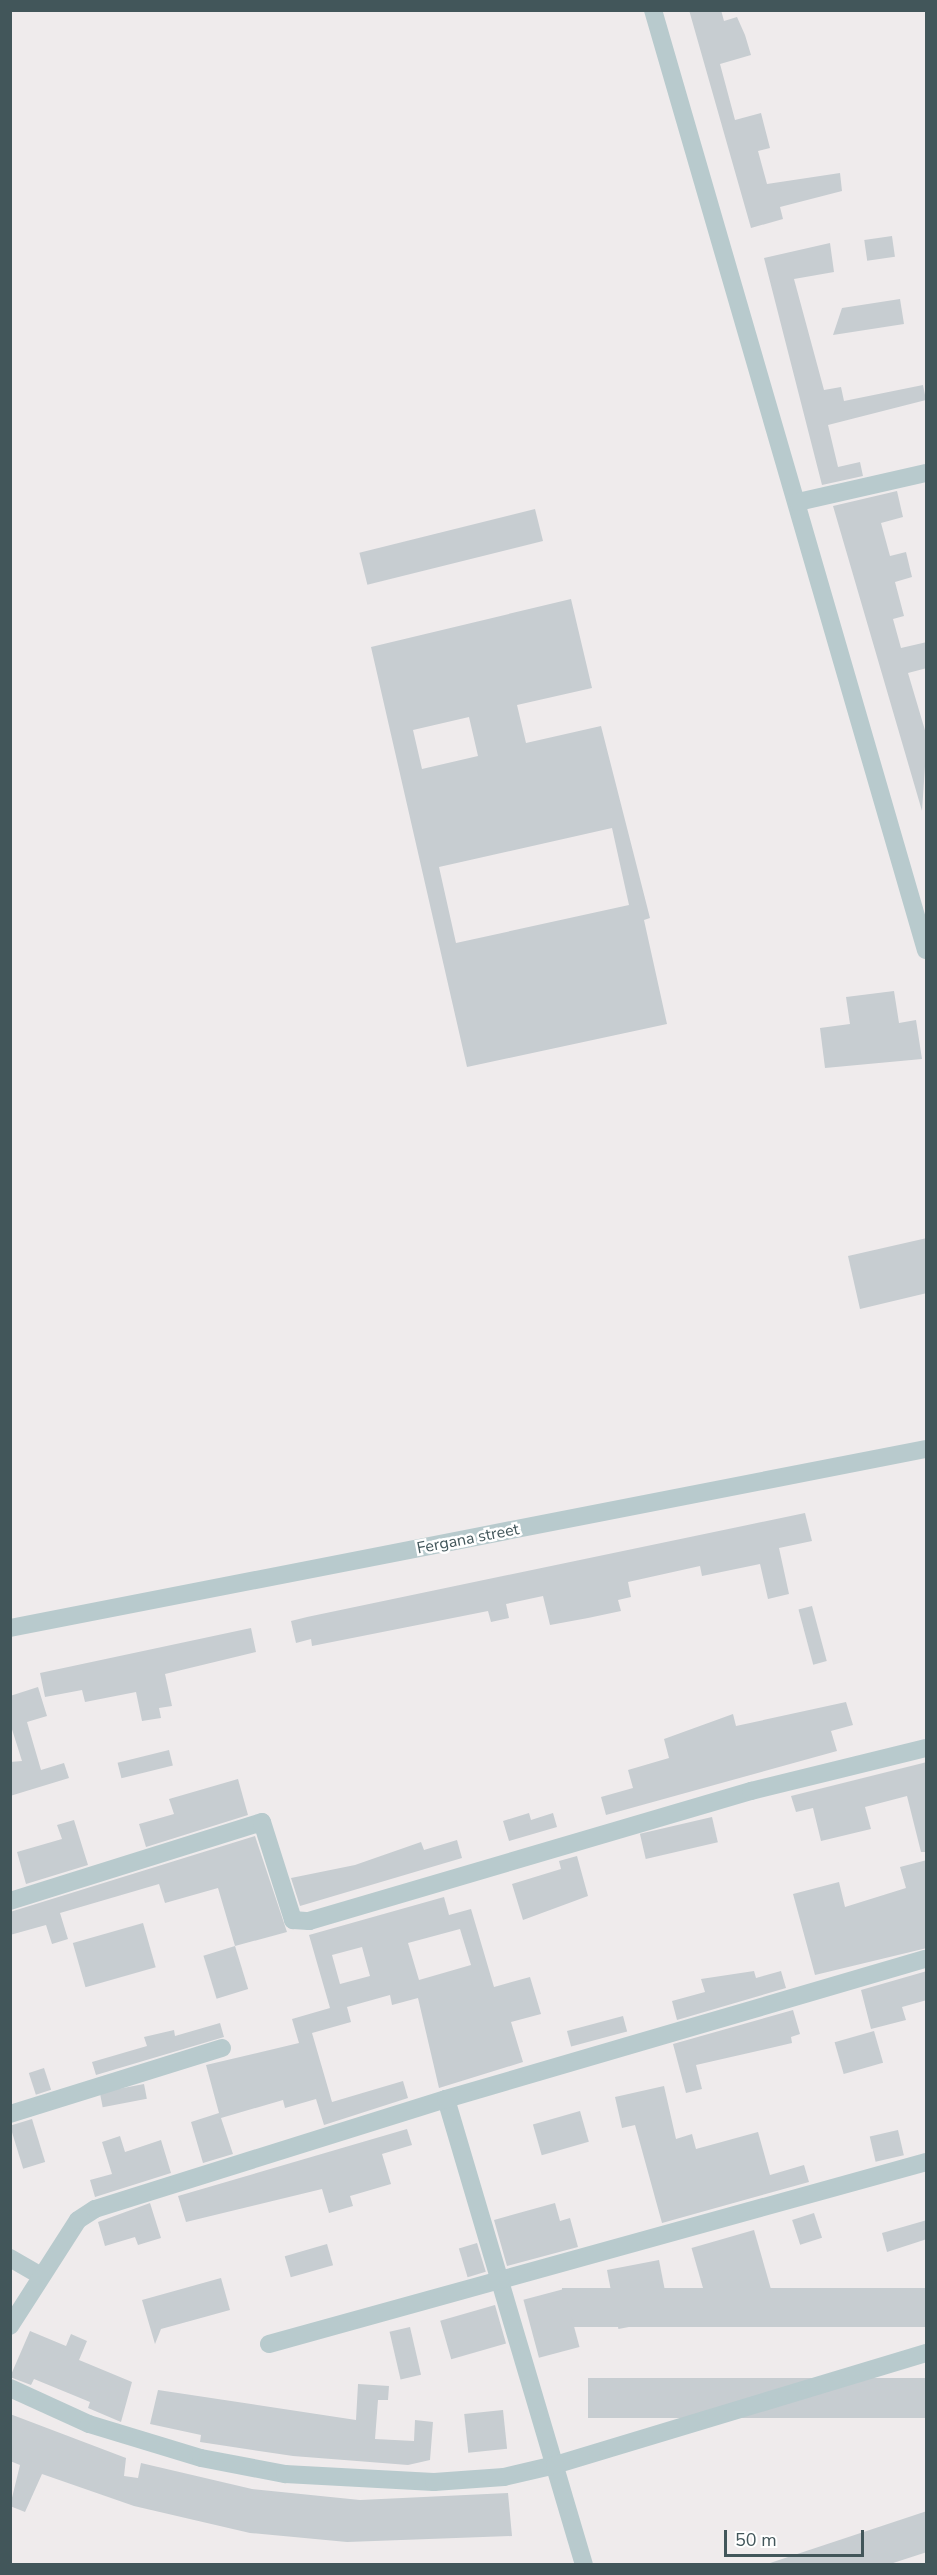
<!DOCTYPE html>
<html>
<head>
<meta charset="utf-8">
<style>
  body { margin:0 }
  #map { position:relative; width:937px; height:2575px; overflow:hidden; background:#efebec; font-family:"Nunito Sans",sans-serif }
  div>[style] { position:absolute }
  .building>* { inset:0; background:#c7cdd1; transform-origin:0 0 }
  .minor>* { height:18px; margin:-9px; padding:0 9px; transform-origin:9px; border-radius:9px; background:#b8cacd }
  span { translate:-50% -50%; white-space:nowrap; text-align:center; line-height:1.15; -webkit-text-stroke:5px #fff; paint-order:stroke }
  .street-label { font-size:16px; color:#42565a }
  .frame { position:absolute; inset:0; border:12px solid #42565a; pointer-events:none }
  .scale { position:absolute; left:724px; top:2530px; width:140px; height:27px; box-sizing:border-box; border:3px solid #42565a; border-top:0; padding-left:8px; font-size:18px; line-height:21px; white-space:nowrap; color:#42565a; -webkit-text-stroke:4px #fff; paint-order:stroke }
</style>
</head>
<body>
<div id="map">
  <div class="building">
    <i style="clip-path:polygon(689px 10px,721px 10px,724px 21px,737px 17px,745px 35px,751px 55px,720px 64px,735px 120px,761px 113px,770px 148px,758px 151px,767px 184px,840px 173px,842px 191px,780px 207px,783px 219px,751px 228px)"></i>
    <i style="left:892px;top:236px;width:21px;height:28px;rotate:82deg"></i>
    <i style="clip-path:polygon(830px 243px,834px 272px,794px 279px,824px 390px,841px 387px,844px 401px,923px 385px,926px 400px,828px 425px,838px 467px,860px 462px,863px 476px,822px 485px,764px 258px)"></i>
    <i style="clip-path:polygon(900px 299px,904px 324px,833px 335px,842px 308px)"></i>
    <i style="clip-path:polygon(897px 491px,903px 517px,881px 523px,890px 556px,906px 552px,912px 577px,895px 582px,904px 616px,893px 619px,901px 648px,927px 642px,927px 668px,908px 673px,927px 737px,922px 811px,833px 506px)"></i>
    <i style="left:535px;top:509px;width:33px;height:181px;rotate:76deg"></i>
    <i style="clip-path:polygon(evenodd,571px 599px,592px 688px,517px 705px,526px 743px,601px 726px,650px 918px,644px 920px,667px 1024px,467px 1067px,371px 647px,571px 599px,469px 717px,478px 756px,422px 769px,413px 730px,469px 717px,571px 599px,612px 828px,629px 905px,456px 943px,439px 867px,612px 828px)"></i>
    <i style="clip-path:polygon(894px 991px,899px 1023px,916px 1020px,922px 1059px,825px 1068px,820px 1028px,850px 1024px,846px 997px)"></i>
    <i style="clip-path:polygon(927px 1238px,927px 1293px,860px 1309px,848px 1256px)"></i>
    <i style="clip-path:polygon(805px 1513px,812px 1541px,779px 1548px,789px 1594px,768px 1599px,760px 1564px,702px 1576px,700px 1566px,628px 1582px,631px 1597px,618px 1600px,621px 1611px,588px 1618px,550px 1625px,543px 1596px,506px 1604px,509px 1618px,491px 1622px,488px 1611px,312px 1646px,311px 1639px,296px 1643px,291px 1621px,307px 1617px)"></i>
    <i style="left:812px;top:1606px;width:57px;height:14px;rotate:75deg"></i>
    <i style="clip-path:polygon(251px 1628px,256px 1652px,165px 1674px,172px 1706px,159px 1708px,161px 1718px,142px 1721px,136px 1692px,85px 1702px,82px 1690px,45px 1697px,40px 1673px)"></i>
    <i style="clip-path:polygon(38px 1687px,47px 1716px,27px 1722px,41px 1770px,64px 1763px,69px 1778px,10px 1796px,10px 1762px,22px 1761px,10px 1723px,10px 1696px)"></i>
    <i style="clip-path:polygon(846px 1702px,853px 1725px,831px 1731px,837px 1751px,606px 1815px,601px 1797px,633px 1788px,628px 1770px,669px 1758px,664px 1739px,733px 1714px,736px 1726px)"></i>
    <i style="left:169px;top:1750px;width:16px;height:53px;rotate:76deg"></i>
    <i style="clip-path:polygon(927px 1762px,927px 1852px,921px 1852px,907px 1796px,865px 1807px,871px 1829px,821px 1841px,813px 1808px,796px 1812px,791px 1796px)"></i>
    <i style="clip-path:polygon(238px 1779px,248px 1815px,146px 1847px,139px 1824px,174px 1814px,169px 1799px)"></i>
    <i style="clip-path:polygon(529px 1813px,531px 1820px,553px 1813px,557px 1827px,509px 1841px,503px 1821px)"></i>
    <i style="left:712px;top:1817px;width:26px;height:74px;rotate:77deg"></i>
    <i style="clip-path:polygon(74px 1820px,88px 1865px,26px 1884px,17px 1852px,62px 1839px,57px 1825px)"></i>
    <i style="clip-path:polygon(255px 1836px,287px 1932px,235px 1946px,218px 1888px,165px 1903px,159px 1884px,60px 1913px,68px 1939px,52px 1944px,46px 1925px,10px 1935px,10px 1912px)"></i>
    <i style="clip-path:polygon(457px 1840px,462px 1858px,300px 1906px,291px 1878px,355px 1865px,421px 1842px,424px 1850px)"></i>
    <i style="clip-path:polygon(577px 1856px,588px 1896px,523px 1920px,512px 1884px,561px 1869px,559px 1861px)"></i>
    <i style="clip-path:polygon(927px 1860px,927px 1948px,815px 1975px,793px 1894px,839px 1882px,845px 1907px,906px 1888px,900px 1867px)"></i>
    <i style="clip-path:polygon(evenodd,444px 1897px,449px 1915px,471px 1909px,494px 1987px,530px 1977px,541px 2014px,511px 2022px,523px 2062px,439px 2088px,418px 1998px,392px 2005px,390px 1995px,347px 2007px,351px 2022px,312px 2033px,332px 2102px,403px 2081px,408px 2098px,324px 2125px,316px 2099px,285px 2108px,283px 2100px,221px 2118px,233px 2154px,203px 2163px,191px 2122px,219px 2113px,206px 2065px,299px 2043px,292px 2019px,330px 2008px,309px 1935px,444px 1897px,460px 1929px,471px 1965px,419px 1980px,408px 1943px,460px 1929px,444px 1897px,362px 1947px,370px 1976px,340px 1984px,332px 1955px,362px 1947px)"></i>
    <i style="left:143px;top:1923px;width:46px;height:73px;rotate:74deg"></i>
    <i style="left:235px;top:1946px;width:45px;height:33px;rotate:73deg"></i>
    <i style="clip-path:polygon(754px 1971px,756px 1978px,781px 1971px,786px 1988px,677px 2020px,672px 2001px,705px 1992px,701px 1979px)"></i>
    <i style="clip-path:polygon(927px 1971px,927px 2000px,902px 2007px,906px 2020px,871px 2029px,861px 1990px)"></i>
    <i style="clip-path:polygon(793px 2010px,800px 2034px,791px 2037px,792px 2043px,696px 2065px,702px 2089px,686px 2093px,673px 2044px)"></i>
    <i style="left:623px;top:2016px;width:16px;height:58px;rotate:75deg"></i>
    <i style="clip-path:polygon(220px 2023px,224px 2037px,96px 2075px,92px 2062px,147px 2046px,144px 2037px,174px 2030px,175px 2036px)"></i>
    <i style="left:874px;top:2031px;width:33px;height:41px;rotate:74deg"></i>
    <i style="left:44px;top:2068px;width:23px;height:16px;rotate:72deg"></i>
    <i style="left:144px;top:2084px;width:15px;height:45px;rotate:79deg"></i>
    <i style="clip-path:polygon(664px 2086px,676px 2139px,692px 2134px,696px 2149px,758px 2132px,770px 2175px,804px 2165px,809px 2182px,662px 2223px,635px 2125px,622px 2128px,615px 2097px)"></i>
    <i style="left:580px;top:2111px;width:32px;height:49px;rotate:74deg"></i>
    <i style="left:32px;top:2119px;width:45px;height:23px;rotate:73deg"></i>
    <i style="clip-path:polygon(407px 2129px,412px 2145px,382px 2154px,391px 2184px,350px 2196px,353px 2206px,329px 2213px,322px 2189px,186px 2222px,178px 2196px)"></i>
    <i style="left:898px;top:2130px;width:26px;height:29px;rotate:77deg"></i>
    <i style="clip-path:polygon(120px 2136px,125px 2152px,161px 2140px,171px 2173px,95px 2197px,90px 2180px,112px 2174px,102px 2142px)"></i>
    <i style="clip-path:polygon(150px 2203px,161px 2238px,138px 2245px,135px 2237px,105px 2246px,98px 2222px)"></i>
    <i style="clip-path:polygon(555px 2203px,560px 2221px,570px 2218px,578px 2247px,507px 2266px,494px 2220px)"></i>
    <i style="left:814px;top:2213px;width:26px;height:23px;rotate:72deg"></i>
    <i style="clip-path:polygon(927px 2220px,927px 2239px,887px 2252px,882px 2233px)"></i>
    <i style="left:754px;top:2230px;width:61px;height:65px;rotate:74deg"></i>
    <i style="left:477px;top:2243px;width:30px;height:19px;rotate:73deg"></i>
    <i style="left:327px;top:2244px;width:22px;height:44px;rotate:74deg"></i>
    <i style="left:659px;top:2260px;width:60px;height:53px;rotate:79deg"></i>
    <i style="clip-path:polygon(221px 2278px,230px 2310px,161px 2329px,155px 2344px,142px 2300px)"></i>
    <i style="left:927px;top:2288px;width:39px;height:365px;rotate:90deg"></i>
    <i style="left:564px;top:2289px;width:60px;height:42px;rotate:75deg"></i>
    <i style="left:495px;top:2305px;width:40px;height:57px;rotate:74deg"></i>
    <i style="left:410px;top:2327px;width:49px;height:21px;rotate:77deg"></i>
    <i style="clip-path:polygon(30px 2331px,66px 2346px,71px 2334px,87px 2341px,79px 2360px,132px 2382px,121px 2422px,88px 2408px,90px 2402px,34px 2379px,31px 2385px,10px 2377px)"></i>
    <i style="left:927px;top:2378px;width:40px;height:339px;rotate:90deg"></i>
    <i style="clip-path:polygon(358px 2384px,389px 2386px,388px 2400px,378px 2400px,375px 2439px,414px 2441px,415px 2420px,433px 2422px,430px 2460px,408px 2465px,293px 2456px,200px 2442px,201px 2435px,150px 2424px,158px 2390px,356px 2420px)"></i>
    <i style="left:503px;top:2410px;width:39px;height:39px;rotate:84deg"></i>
    <i style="clip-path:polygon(10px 2414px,126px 2458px,124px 2476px,138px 2478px,141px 2463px,252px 2489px,360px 2500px,508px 2493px,512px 2536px,347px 2542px,250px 2533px,134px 2506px,42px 2474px,25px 2512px,10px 2506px,20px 2465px,10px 2461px)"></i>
    <i style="clip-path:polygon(927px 2511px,927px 2552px,887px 2565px,764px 2565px)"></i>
  </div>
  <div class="minor">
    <i style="left:653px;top:10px;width:979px;rotate:73.81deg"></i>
    <i style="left:798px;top:502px;width:131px;rotate:-12.8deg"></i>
    <i style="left:10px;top:1628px;width:933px;rotate:-11.06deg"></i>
    <i style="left:10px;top:1901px;width:264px;rotate:-17.4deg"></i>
    <i style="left:262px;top:1822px;width:103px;rotate:72.4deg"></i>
    <i style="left:293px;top:1920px;width:16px;rotate:4deg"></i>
    <i style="left:309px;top:1921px;width:461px;rotate:-16.4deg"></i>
    <i style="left:751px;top:1791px;width:180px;rotate:-13.8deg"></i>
    <i style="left:446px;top:2099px;width:485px;rotate:73.5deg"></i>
    <i style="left:10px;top:2114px;width:222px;rotate:-17.3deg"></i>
    <i style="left:10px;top:2258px;width:34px;rotate:30deg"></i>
    <i style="left:10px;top:2326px;width:126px;rotate:-57.3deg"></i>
    <i style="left:78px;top:2220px;width:20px;rotate:-33deg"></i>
    <i style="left:95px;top:2209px;width:368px;rotate:-17.4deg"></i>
    <i style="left:446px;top:2099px;width:500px;rotate:-16.3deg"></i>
    <i style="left:269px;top:2344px;width:682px;rotate:-15.48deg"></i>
    <i style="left:10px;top:2388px;width:87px;rotate:24.5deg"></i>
    <i style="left:89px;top:2424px;width:117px;rotate:16.9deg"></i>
    <i style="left:201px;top:2458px;width:86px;rotate:10.8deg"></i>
    <i style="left:285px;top:2474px;width:149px;rotate:3.1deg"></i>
    <i style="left:434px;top:2482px;width:70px;rotate:-4.1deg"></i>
    <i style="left:504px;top:2477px;width:52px;rotate:-13.2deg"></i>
    <i style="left:555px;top:2465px;width:388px;rotate:-16.8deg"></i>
  </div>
  <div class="street-label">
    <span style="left:468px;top:1539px;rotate:-11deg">Fergana street</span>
  </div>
  <div class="frame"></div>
  <div class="scale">50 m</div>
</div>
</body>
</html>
